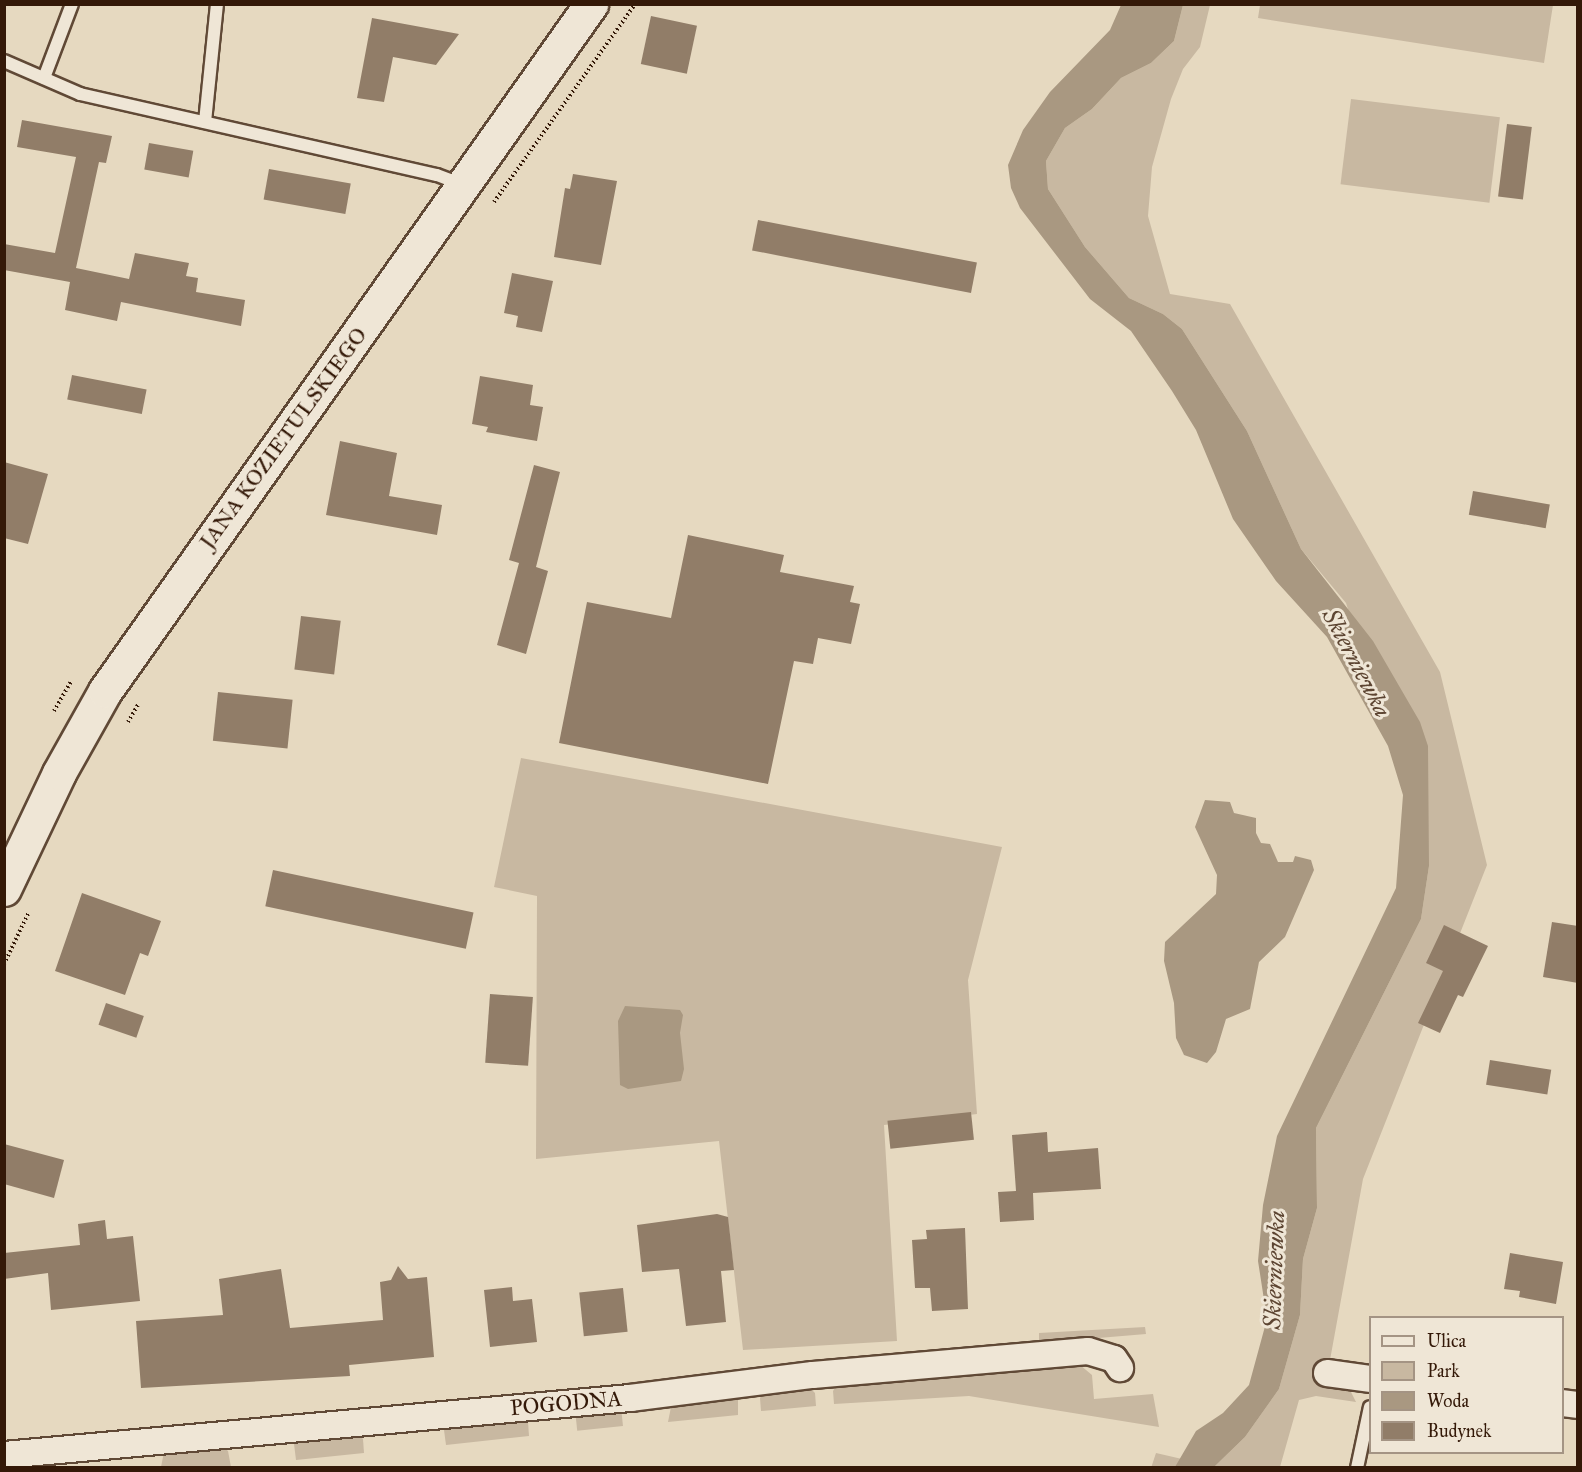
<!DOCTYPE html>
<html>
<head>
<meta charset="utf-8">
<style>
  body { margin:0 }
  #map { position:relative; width:1582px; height:1472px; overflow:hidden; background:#e6d9c0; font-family:"IM FELL Great Primer",serif }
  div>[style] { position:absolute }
  .green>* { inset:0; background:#c8b8a1; transform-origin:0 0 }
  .water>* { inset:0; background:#a99881 }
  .building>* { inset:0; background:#917d68; transform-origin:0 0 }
  .path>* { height:4px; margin-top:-2px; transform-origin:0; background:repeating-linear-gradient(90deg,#341908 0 1.5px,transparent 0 4.5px) }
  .roads { filter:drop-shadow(2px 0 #604936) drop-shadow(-2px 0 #604936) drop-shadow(0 2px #604936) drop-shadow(0 -2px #604936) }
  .service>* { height:12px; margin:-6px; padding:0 6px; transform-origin:6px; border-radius:6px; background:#efe6d6 }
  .minor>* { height:26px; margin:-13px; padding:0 13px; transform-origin:13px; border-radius:13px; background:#efe6d6 }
  .secondary>* { height:33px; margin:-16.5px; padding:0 16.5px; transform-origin:16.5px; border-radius:16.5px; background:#efe6d6 }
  span { translate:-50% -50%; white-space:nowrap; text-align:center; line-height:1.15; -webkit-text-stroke:6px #efe6d6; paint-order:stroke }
  .street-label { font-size:22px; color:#341908 }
  .water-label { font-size:24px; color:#5d4532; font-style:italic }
  .frame { position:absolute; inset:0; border:6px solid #341908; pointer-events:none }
  .legend { position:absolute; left:1369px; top:1316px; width:195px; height:138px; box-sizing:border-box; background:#efe6d6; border:2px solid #a49484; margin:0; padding:8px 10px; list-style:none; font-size:18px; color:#341908 }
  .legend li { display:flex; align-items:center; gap:12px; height:30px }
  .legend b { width:30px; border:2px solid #a49484 }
</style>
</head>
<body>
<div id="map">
  <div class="green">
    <i style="clip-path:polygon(1183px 5px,1210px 5px,1200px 47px,1183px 69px,1171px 99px,1152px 167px,1148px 216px,1170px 294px,1230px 304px,1440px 672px,1487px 865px,1363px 1179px,1326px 1382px,1348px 1386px,1356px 1402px,1316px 1396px,1299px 1400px,1280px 1467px,1214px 1467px,1245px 1437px,1279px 1389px,1300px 1315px,1303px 1259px,1317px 1208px,1316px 1128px,1421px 919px,1429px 866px,1346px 603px,1301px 549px,1247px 431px,1182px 329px,1163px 314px,1129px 298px,1085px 247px,1048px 189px,1046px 161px,1065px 128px,1092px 109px,1121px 78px,1151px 63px,1174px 41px)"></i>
    <i style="clip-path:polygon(1260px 5px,1260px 4px,1553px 5px,1544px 63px,1258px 18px)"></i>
    <i style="left:1351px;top:99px;width:150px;height:86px;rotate:7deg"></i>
    <i style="clip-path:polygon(521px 758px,1002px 847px,968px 980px,977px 1114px,884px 1125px,897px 1341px,743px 1350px,719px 1141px,536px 1159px,537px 896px,494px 887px)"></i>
    <i style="clip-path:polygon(1145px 1327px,1146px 1334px,1039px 1343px,1039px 1333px)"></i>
    <i style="clip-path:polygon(1080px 1365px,1092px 1375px,1094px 1399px,1153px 1394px,1159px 1427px,969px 1396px,834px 1404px,833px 1391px,837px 1385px)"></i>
    <i style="clip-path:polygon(810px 1388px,815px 1393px,816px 1406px,761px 1411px,760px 1398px,764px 1392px)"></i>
    <i style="clip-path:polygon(732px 1396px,738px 1400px,738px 1415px,668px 1422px,672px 1402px)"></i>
    <i style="left:621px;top:1407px;width:19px;height:46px;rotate:84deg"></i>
    <i style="clip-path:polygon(522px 1416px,528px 1422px,529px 1436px,446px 1445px,444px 1430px,449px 1424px)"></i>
    <i style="clip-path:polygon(357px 1433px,363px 1439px,364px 1453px,296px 1460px,294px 1444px,299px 1439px)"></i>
    <i style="clip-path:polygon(223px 1447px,228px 1451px,231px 1467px,161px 1467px,164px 1452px)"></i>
    <i style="clip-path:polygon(1156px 1453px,1182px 1459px,1175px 1467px,1151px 1468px)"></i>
  </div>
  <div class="water">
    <i style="clip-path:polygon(1121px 5px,1183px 5px,1174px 41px,1151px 63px,1121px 78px,1092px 109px,1065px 128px,1046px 161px,1048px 189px,1085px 247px,1129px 298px,1163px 314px,1182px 329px,1247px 431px,1301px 549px,1373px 641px,1420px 722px,1428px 746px,1429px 866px,1421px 919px,1316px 1128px,1317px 1208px,1303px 1259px,1300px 1315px,1279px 1389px,1245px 1437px,1214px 1467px,1175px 1467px,1196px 1431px,1223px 1413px,1249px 1385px,1267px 1319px,1258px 1261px,1263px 1205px,1277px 1136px,1396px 888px,1403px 795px,1388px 746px,1327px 637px,1276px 581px,1233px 519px,1196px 430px,1172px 391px,1131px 331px,1090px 299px,1020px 208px,1011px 188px,1008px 165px,1023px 130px,1050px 92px,1110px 30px)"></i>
    <i style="clip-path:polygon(1205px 800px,1230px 802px,1234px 813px,1256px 818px,1256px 833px,1261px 843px,1270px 844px,1278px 862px,1293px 862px,1295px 856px,1311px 860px,1314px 870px,1285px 937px,1259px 962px,1250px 1009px,1226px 1019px,1216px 1052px,1207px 1063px,1184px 1055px,1176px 1038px,1174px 1003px,1164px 961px,1165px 942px,1216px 894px,1217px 875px,1195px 827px)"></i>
    <i style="clip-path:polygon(625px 1006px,680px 1010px,683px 1015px,680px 1033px,684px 1069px,681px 1081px,628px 1089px,620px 1085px,618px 1021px)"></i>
  </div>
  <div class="building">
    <i style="left:651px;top:16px;width:47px;height:49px;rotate:12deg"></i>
    <i style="clip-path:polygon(372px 18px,459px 34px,436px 65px,393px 57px,384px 102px,357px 98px)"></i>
    <i style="clip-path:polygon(22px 120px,112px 136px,106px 163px,99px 162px,76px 268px,129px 279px,135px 253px,189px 263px,186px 276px,198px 278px,196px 292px,245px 300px,241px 326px,121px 302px,117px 321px,65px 310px,70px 282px,4px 270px,4px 244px,55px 253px,76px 157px,17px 147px)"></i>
    <i style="left:1507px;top:124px;width:25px;height:73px;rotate:7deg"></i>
    <i style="left:149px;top:143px;width:45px;height:27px;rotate:10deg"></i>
    <i style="left:269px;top:169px;width:83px;height:31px;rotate:10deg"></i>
    <i style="clip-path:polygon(573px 174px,617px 181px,601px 265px,554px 257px,565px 188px,570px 189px)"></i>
    <i style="left:758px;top:220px;width:223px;height:31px;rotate:11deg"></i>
    <i style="clip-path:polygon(512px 273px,553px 281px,542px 332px,516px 327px,518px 316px,504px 313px)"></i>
    <i style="left:72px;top:375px;width:76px;height:25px;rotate:11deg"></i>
    <i style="clip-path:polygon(480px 376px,533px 385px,530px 405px,543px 407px,537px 441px,486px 432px,488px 427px,472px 424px)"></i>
    <i style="clip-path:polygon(340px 441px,397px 453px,389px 496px,442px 505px,437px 535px,326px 515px)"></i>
    <i style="clip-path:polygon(4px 462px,48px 474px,28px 544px,4px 538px)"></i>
    <i style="clip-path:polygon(534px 465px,560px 472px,536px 567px,548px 571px,526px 654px,497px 645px,519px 563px,509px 560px)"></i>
    <i style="left:1473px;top:491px;width:78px;height:24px;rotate:10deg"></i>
    <i style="clip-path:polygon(688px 535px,784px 555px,780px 572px,854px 586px,850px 602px,860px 604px,851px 644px,818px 638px,813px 664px,794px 661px,768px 784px,559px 743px,587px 602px,671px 618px)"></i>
    <i style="left:301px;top:616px;width:40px;height:54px;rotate:7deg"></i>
    <i style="left:218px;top:692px;width:75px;height:49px;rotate:6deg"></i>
    <i style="left:273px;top:870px;width:205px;height:37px;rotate:12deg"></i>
    <i style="clip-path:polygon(82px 893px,161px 921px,148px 956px,140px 953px,125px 995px,55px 971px)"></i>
    <i style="clip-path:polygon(1552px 922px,1578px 926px,1578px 983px,1543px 977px)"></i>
    <i style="clip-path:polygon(1444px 925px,1488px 946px,1463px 997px,1458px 995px,1440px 1033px,1418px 1023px,1443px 971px,1426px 963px)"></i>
    <i style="left:490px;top:994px;width:43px;height:69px;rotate:4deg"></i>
    <i style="left:106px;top:1003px;width:40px;height:23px;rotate:19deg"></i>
    <i style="left:1490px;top:1060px;width:62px;height:25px;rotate:9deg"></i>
    <i style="left:971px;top:1112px;width:28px;height:84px;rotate:84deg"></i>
    <i style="clip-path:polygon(1047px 1132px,1048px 1152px,1098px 1148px,1101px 1189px,1033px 1193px,1034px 1220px,1000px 1222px,998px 1192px,1016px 1191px,1012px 1135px)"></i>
    <i style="clip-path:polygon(4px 1144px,64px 1160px,54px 1198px,4px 1184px)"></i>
    <i style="clip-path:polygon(717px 1214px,728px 1217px,734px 1270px,721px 1271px,726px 1322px,686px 1326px,679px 1269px,642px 1272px,637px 1225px)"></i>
    <i style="clip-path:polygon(105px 1220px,107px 1239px,133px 1236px,140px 1301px,51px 1310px,48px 1273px,4px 1279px,4px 1253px,80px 1245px,78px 1224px)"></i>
    <i style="clip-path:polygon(965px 1228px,968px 1309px,932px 1311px,930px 1288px,915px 1288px,912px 1240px,927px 1239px,926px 1230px)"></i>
    <i style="clip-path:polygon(1510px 1253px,1563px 1262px,1556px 1304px,1519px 1297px,1520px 1291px,1504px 1289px)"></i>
    <i style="clip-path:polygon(398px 1266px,408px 1279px,427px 1277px,434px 1357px,349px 1365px,350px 1376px,141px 1388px,136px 1321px,223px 1315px,219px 1279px,281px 1269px,290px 1328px,383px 1320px,380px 1282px,391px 1280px)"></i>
    <i style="clip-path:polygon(512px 1287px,513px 1301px,532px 1299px,537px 1342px,490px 1347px,484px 1290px)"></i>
    <i style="left:623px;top:1288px;width:44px;height:44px;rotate:84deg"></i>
  </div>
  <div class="path">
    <i style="left:494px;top:202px;width:243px;rotate:-54.5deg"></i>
    <i style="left:54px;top:711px;width:34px;rotate:-60deg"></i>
    <i style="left:128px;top:722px;width:20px;rotate:-60deg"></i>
    <i style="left:4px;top:964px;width:58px;rotate:-64.3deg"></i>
  </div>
  <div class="roads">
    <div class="service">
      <i style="left:4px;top:61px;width:83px;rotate:23.5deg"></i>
      <i style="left:80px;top:94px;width:366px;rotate:12.8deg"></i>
      <i style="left:437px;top:175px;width:25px;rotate:21deg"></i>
      <i style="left:44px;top:78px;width:79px;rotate:-69.3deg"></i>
      <i style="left:205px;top:122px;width:119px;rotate:-84.2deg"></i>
      <i style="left:1357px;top:1468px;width:62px;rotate:-78deg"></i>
    </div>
    <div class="minor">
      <i style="left:1327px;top:1373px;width:43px;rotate:7.9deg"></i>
      <i style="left:1562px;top:1403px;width:16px;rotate:7deg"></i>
      <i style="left:4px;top:1455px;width:629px;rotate:-5.2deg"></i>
      <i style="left:630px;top:1398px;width:184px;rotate:-7.2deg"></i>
      <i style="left:813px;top:1375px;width:276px;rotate:-5deg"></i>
      <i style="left:1088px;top:1351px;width:27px;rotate:17deg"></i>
      <i style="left:1114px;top:1359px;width:11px;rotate:56deg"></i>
    </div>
    <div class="secondary">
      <i style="left:4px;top:889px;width:128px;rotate:-64.6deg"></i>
      <i style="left:59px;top:773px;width:94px;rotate:-60.7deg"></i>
      <i style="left:105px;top:691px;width:842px;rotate:-54.72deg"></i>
    </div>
  </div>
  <div class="street-label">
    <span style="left:283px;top:438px;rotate:-54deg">JANA KOZIETULSKIEGO</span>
    <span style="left:566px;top:1403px;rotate:-5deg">POGODNA</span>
  </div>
  <div class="water-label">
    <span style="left:1356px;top:663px;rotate:62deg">Skierniewka</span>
    <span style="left:1275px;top:1270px;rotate:-88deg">Skierniewka</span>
  </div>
  <div class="frame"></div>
  <ul class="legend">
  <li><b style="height:8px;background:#efe6d6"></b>Ulica</li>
  <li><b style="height:16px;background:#c8b8a1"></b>Park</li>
  <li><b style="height:16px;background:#a99881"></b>Woda</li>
  <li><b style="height:16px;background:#917d68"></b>Budynek</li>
  </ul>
</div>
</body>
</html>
